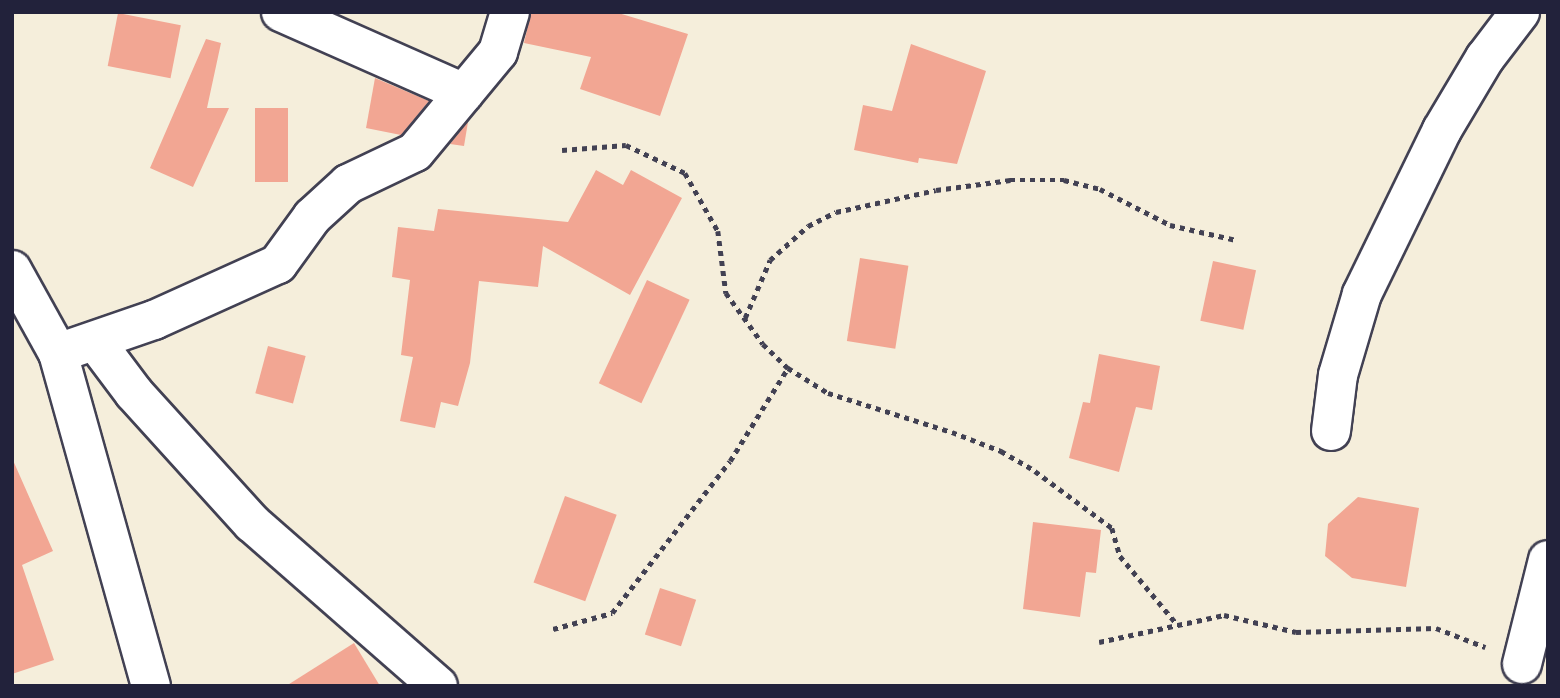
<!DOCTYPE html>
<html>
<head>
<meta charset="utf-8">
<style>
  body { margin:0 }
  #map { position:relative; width:1560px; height:698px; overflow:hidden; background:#f5eedb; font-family:"Architects Daughter",sans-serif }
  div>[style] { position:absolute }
  .building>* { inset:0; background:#f2a693; transform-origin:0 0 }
  .path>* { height:4.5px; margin-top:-2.25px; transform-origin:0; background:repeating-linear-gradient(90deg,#424153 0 5px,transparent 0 10px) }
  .roads { filter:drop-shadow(2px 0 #424153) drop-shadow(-2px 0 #424153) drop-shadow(0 2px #424153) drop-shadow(0 -2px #424153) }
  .minor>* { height:38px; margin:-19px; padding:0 19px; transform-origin:19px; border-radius:19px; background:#fff }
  span { translate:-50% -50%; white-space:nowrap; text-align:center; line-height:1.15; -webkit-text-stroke:6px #fdfcf7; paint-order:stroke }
  .frame { position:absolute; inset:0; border:14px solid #22223b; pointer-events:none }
</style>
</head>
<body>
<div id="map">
  <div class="building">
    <i style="clip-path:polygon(531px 12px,615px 12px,688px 34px,660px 116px,580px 89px,591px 57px,524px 43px)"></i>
    <i style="left:118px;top:13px;width:64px;height:54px;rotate:11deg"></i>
    <i style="clip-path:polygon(206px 39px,221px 43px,207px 108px,229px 108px,193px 187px,150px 168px)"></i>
    <i style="clip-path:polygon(911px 44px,986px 71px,957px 164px,919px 158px,918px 163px,854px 150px,863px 105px,892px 111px)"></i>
    <i style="clip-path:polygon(375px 78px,429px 101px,401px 135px,366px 128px)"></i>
    <i style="left:255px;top:108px;width:33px;height:74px"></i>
    <i style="clip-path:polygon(468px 122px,464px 146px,450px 144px)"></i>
    <i style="clip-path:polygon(596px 170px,623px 185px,631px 170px,682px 198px,630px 295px,543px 246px,538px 287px,479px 281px,470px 363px,458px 406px,441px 402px,435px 428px,400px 421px,413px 357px,401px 355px,410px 280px,392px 277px,398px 227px,434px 231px,438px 209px,568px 222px)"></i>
    <i style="left:860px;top:258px;width:49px;height:84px;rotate:9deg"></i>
    <i style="left:1213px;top:261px;width:44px;height:61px;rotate:12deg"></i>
    <i style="left:647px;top:280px;width:47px;height:114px;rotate:25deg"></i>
    <i style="left:268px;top:346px;width:39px;height:49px;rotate:15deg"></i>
    <i style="clip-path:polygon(1099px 354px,1160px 366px,1152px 410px,1136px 407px,1119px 472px,1069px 458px,1083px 402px,1090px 403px)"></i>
    <i style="clip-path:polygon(12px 458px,53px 551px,22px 565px,54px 660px,12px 674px)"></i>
    <i style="left:565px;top:496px;width:55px;height:92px;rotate:20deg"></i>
    <i style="clip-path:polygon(1358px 497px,1419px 508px,1406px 587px,1352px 578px,1325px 556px,1328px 524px)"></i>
    <i style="clip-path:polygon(1033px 522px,1101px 530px,1096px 573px,1086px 572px,1080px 617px,1023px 609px)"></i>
    <i style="left:660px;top:588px;width:38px;height:49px;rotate:18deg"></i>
    <i style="clip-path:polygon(354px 643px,380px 686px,286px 686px)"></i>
  </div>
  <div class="path">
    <i style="left:562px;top:150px;width:64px;rotate:-4.5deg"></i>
    <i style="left:626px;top:145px;width:65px;rotate:25.4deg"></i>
    <i style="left:685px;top:173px;width:67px;rotate:60.4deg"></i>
    <i style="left:718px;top:231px;width:63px;rotate:82.6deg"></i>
    <i style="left:726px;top:293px;width:63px;rotate:54deg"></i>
    <i style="left:763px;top:344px;width:35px;rotate:44deg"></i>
    <i style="left:788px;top:368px;width:47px;rotate:32deg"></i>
    <i style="left:828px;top:393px;width:130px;rotate:17.5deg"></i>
    <i style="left:952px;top:432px;width:53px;rotate:21.2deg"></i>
    <i style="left:1001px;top:451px;width:39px;rotate:30deg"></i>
    <i style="left:1035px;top:471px;width:96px;rotate:36.5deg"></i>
    <i style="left:1112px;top:528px;width:29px;rotate:74deg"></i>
    <i style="left:1120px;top:556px;width:87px;rotate:50.1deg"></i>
    <i style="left:745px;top:318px;width:63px;rotate:-66.7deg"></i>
    <i style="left:770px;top:260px;width:51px;rotate:-41.8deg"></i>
    <i style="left:808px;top:226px;width:31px;rotate:-27deg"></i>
    <i style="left:836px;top:212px;width:102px;rotate:-12.4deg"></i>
    <i style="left:936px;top:190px;width:75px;rotate:-7.7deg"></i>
    <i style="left:1010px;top:180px;width:54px"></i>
    <i style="left:1064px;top:180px;width:37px;rotate:14deg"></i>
    <i style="left:1100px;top:189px;width:79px;rotate:27.2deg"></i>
    <i style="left:1170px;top:225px;width:68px;rotate:12.8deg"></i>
    <i style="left:553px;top:629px;width:61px;rotate:-15.2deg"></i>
    <i style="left:612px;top:613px;width:192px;rotate:-52.2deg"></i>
    <i style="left:730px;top:461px;width:110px;rotate:-58.1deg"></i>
    <i style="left:1099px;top:642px;width:128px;rotate:-12.2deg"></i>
    <i style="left:1224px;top:615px;width:74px;rotate:13.3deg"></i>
    <i style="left:1296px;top:632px;width:140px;rotate:-1.6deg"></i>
    <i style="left:1436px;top:628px;width:53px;rotate:21.2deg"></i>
  </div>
  <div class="roads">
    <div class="minor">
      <i style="left:281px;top:12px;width:200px;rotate:23.9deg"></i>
      <i style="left:12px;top:270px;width:95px;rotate:61deg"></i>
      <i style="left:58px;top:353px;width:346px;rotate:74.4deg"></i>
      <i style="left:95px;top:341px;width:65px;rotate:53.1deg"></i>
      <i style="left:134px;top:393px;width:176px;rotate:47.8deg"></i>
      <i style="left:252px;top:523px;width:247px;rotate:41.2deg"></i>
      <i style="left:58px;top:353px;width:102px;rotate:-19deg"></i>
      <i style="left:154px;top:320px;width:136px;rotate:-24.3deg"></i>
      <i style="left:278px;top:264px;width:58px;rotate:-54.1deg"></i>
      <i style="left:312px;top:217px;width:49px;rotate:-42.5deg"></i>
      <i style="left:348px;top:184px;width:74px;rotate:-25.5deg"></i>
      <i style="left:415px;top:152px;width:130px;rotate:-50.3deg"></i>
      <i style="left:498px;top:52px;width:42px;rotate:-73.3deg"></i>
      <i style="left:1331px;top:431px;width:56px;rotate:-82.9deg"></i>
      <i style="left:1338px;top:375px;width:84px;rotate:-73.5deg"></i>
      <i style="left:1362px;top:294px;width:182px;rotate:-64deg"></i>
      <i style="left:1442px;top:130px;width:84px;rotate:-59.2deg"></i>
      <i style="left:1485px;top:58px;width:58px;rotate:-52.7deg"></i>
      <i style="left:1522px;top:664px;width:107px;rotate:-76deg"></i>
    </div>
  </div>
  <div class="frame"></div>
</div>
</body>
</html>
